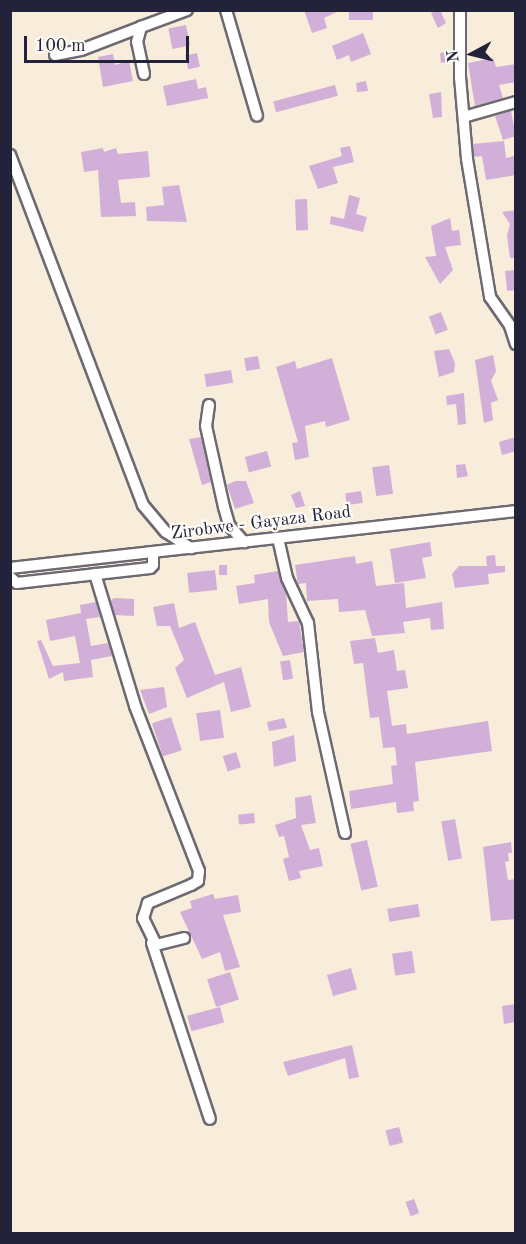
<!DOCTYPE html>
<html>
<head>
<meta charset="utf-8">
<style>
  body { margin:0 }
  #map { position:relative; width:526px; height:1244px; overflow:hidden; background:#f8ecda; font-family:"Old Standard TT",serif }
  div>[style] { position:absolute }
  .building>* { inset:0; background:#d1afd8; transform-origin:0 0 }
  .roads { filter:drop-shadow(2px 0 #6d6973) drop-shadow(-2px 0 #6d6973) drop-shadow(0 2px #6d6973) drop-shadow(0 -2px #6d6973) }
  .minor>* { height:10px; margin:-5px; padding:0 5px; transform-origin:5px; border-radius:5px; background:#fff }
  span { translate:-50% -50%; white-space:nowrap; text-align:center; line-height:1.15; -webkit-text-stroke:4.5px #fdfcf7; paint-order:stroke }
  .street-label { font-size:18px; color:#22223b }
  .frame { position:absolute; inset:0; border:12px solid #22223b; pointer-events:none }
  .north { position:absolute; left:442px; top:24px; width:60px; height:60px; -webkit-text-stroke:4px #fdfcf7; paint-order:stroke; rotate:263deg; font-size:16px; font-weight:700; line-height:24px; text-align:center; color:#22223b }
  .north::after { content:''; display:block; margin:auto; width:21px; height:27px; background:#22223b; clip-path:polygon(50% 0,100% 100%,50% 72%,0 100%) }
  .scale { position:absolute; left:24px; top:36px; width:165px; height:27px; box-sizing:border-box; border:3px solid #22223b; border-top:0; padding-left:8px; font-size:18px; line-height:21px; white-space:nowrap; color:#22223b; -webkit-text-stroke:4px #fdfcf7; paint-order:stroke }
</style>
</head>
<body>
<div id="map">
  <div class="building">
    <i style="clip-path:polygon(304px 10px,341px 10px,324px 18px,327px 28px,312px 33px)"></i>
    <i style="clip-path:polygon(440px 10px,446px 23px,438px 28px,431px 13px)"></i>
    <i style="left:373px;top:11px;width:9px;height:24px;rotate:90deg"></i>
    <i style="left:186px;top:25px;width:21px;height:18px;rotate:79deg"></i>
    <i style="clip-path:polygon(363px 33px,371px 54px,351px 62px,349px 55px,337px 60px,332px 46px)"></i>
    <i style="clip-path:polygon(448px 52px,450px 61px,441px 63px,440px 53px)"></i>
    <i style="left:197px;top:53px;width:14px;height:12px;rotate:78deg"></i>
    <i style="clip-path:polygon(113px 54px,115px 65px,129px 61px,133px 81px,103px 87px,98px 57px)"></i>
    <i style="clip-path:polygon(493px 58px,496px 67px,516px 64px,516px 82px,499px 85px,503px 98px,475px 106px,468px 63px)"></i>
    <i style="clip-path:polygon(196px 79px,198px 89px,206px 87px,208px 98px,167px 106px,163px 86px)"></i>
    <i style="clip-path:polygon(366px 81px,368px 91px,357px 92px,356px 83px)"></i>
    <i style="left:335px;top:85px;width:11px;height:64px;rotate:75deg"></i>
    <i style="clip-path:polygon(441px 92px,442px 117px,433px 118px,429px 94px)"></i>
    <i style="clip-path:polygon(511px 111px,516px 136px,503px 140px,495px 116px)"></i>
    <i style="clip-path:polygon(504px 141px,506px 158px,514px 156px,516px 175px,486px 180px,482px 156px,474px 157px,473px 144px)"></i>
    <i style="clip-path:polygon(350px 146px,354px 162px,333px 167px,338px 183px,318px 189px,309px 166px,342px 156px,340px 148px)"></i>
    <i style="clip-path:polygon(103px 148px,104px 152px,116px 148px,118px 154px,148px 151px,150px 177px,118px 180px,121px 203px,135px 202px,136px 216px,101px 217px,98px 170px,84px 172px,81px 152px)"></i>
    <i style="clip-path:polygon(179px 185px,187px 222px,147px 221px,146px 207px,164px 205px,162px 187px)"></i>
    <i style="clip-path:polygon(349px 195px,360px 198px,356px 214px,367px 217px,363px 232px,330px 224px,331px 216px,344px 219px)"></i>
    <i style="left:307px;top:199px;width:31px;height:12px;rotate:88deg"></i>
    <i style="clip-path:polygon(516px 210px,516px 258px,510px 258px,507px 235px,510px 224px,502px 212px)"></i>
    <i style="clip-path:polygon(450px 218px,452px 231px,459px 230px,461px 245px,445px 247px,453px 270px,440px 284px,425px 257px,436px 256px,431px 226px)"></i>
    <i style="left:514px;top:270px;width:20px;height:9px;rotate:84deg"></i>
    <i style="left:441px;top:312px;width:19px;height:13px;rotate:69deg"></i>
    <i style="clip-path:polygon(449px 349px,455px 363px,454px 372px,439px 377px,434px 351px)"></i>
    <i style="clip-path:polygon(493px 355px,496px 371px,491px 381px,498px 400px,491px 403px,493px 420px,484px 423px,475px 360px)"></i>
    <i style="left:258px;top:356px;width:13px;height:14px;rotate:81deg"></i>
    <i style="clip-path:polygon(332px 358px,350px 420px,326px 427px,325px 421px,305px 426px,309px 457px,295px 460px,292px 443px,298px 442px,276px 367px,295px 361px,297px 369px)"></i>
    <i style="left:231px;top:370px;width:13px;height:27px;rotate:81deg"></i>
    <i style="clip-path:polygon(464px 393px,466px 424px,458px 425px,456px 404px,447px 405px,446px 396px)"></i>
    <i style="clip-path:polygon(201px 437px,211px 482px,202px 485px,189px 439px)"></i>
    <i style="clip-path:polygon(516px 437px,516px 451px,502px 455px,499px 442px)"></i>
    <i style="left:267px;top:451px;width:16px;height:23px;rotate:75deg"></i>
    <i style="clip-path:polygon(465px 464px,468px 476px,457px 478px,456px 465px)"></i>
    <i style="left:389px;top:465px;width:29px;height:17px;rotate:82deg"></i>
    <i style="clip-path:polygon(235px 481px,246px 481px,254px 503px,235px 509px,227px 485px)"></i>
    <i style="clip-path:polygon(300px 491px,305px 506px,296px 508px,291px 495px)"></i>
    <i style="left:361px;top:491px;width:12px;height:16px;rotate:81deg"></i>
    <i style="clip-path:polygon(430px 542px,432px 556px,422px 558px,426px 578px,395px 583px,390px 549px)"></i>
    <i style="clip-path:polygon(495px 555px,496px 566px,505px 566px,505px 572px,488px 574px,489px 584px,455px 588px,452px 574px,459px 566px,487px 566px,486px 556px)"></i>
    <i style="clip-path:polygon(355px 556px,356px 564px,372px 561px,376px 586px,404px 583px,406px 608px,442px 602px,444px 629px,431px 630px,430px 618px,403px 622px,405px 633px,372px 636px,365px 610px,339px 612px,338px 599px,307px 601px,306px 583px,298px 584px,295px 565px)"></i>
    <i style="left:219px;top:565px;width:8px;height:10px"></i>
    <i style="left:215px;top:570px;width:20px;height:28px;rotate:84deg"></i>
    <i style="clip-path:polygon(278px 571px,286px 593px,288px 622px,299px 621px,304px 652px,283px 656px,269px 622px,268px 599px,239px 604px,236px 586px,255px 583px,254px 575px)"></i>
    <i style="clip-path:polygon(114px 598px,134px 599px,134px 616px,115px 615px,111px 600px)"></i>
    <i style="clip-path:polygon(96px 602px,100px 617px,86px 619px,91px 646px,108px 643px,112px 656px,91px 660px,93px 677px,64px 681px,63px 672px,49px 679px,37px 641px,41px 640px,53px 666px,80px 663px,75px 636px,50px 641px,46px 620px,81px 613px,80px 605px)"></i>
    <i style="clip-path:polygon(174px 603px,179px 628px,195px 622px,215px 675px,241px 667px,251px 707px,231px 712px,224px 682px,187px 698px,175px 668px,184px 660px,170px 626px,157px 626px,153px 607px)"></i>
    <i style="clip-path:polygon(375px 638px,378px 653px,394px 650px,397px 671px,405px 670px,408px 688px,387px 691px,392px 726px,406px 724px,407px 734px,488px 721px,492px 751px,415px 762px,419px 801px,413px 802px,414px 811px,397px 813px,396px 802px,351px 809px,349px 791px,393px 784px,391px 766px,397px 765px,395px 747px,383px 748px,379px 717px,370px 718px,363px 663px,354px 664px,350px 641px)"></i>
    <i style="left:290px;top:660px;width:19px;height:10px;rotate:81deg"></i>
    <i style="clip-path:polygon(164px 687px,167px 707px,149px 714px,140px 690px)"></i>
    <i style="left:220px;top:710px;width:28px;height:24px;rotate:82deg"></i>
    <i style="left:171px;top:717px;width:35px;height:20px;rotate:72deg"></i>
    <i style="clip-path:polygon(284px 718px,287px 728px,269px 731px,267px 722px)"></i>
    <i style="clip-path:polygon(294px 735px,296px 761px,274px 767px,272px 742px)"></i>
    <i style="left:236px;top:752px;width:16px;height:14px;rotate:72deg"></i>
    <i style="clip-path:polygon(311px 795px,316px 823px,301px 825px,310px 850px,319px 848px,323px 866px,299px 871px,301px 878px,289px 881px,283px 859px,289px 857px,284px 836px,279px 837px,275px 825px,296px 818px,295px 798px)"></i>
    <i style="left:254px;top:813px;width:10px;height:16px;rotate:84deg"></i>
    <i style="left:455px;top:819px;width:40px;height:14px;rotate:80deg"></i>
    <i style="left:367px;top:840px;width:48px;height:17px;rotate:77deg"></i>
    <i style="clip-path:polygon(511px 842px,512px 853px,508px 853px,509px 861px,505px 862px,508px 880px,516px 879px,516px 919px,491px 921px,483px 847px)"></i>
    <i style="clip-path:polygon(213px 894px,215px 899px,238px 895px,241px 912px,223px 915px,240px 967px,225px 971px,220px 952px,202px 959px,180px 912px,192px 908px,190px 901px)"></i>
    <i style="left:418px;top:904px;width:13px;height:31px;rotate:81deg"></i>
    <i style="left:412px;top:951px;width:22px;height:20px;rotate:82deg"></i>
    <i style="left:351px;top:968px;width:22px;height:25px;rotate:74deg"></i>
    <i style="left:230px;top:972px;width:29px;height:24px;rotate:72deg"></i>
    <i style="clip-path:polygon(516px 1004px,516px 1022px,504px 1024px,502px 1006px)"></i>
    <i style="left:220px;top:1007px;width:16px;height:34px;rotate:75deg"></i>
    <i style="clip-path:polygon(352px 1045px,359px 1077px,349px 1079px,345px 1058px,288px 1076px,283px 1062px)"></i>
    <i style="left:399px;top:1127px;width:16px;height:14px;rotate:75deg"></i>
    <i style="left:414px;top:1199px;width:15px;height:9px;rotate:70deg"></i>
  </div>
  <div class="roads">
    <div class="minor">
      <i style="left:226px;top:10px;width:110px;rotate:73.7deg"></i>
      <i style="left:460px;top:10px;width:67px;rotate:90deg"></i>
      <i style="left:460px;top:77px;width:82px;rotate:85.1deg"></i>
      <i style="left:467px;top:159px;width:140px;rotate:80.5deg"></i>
      <i style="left:490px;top:297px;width:35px;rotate:55deg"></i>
      <i style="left:510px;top:326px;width:19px;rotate:72deg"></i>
      <i style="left:55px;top:55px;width:26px;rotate:-11deg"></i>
      <i style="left:81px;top:50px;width:64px;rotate:-21deg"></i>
      <i style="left:144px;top:74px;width:33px;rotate:-102deg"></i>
      <i style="left:137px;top:42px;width:16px;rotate:-75deg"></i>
      <i style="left:141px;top:27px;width:49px;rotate:-20.3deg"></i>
      <i style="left:467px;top:116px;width:51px;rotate:-15.9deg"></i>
      <i style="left:10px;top:155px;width:374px;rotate:69.2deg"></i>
      <i style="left:143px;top:505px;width:35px;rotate:50deg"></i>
      <i style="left:166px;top:532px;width:30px;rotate:33deg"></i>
      <i style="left:209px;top:405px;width:21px;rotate:98deg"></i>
      <i style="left:206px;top:426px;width:83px;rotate:77.5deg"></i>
      <i style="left:224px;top:507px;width:19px;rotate:74deg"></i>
      <i style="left:229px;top:525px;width:23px;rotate:49deg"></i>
      <i style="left:278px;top:538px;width:41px;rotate:77.3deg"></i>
      <i style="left:287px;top:578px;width:50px;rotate:65deg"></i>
      <i style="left:308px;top:623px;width:90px;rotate:83.6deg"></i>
      <i style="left:318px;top:712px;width:124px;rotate:77.4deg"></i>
      <i style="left:10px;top:568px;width:509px;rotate:-6.43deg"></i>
      <i style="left:95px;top:574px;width:138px;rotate:73.1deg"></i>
      <i style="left:135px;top:706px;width:177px;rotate:68.8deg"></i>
      <i style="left:199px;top:871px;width:10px;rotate:96deg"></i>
      <i style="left:198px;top:881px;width:8px;rotate:150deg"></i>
      <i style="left:191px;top:885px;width:47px;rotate:157.3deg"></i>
      <i style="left:148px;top:903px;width:16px;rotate:108deg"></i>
      <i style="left:143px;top:918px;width:30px;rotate:64deg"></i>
      <i style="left:156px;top:945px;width:29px;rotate:-14deg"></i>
      <i style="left:10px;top:577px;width:9px;rotate:41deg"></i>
      <i style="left:17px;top:583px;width:134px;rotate:-6.4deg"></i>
      <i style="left:150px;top:568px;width:4px;rotate:-45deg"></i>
      <i style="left:153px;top:565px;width:13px;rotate:-90deg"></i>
      <i style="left:152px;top:943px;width:185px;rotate:71.8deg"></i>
    </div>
  </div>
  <div class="street-label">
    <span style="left:261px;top:523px;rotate:-7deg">Zirobwe - Gayaza Road</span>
  </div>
  <div class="frame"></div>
  <div class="north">N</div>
  <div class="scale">100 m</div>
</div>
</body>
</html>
